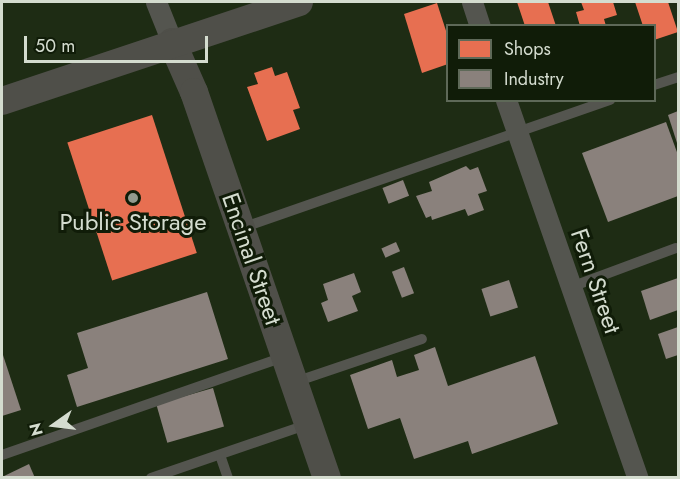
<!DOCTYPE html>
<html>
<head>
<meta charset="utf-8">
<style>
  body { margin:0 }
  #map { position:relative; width:680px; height:479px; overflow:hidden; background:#1a2016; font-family:Jost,sans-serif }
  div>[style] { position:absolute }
  .built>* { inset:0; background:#1e2c14 }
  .shops>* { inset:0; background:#e76f51; transform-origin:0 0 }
  .industry>* { inset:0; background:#8a817c; transform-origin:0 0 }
  .lane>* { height:10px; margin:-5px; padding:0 5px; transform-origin:5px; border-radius:5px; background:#54554f }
  .street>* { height:21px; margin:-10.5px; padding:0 10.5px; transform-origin:10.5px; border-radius:10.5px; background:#54554f }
  .secondary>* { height:28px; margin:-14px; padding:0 14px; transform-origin:14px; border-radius:14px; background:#4f4f49 }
  .dots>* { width:16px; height:16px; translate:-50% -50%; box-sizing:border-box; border:3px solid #101c08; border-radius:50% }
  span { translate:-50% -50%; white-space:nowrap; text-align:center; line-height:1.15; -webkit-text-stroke:6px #101c08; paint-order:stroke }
  .poi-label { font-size:24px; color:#d4dccf }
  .street-label { font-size:24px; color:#d4dccf }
  .frame { position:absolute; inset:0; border:3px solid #d4dccf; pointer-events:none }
  .legend { position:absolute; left:446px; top:24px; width:210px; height:78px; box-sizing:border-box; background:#101c08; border:2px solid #5e6958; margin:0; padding:8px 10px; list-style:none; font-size:18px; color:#d4dccf }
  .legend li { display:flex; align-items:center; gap:12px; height:30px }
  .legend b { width:30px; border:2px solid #5e6958 }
  .north { position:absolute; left:24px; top:395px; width:60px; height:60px; -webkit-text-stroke:4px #101c08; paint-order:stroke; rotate:256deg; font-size:16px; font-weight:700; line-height:24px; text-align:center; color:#d4dccf }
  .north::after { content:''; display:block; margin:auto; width:21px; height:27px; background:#d4dccf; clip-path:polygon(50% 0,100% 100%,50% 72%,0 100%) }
  .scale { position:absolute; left:24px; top:36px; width:184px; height:27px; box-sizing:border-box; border:3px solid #d4dccf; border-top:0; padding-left:8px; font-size:18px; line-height:21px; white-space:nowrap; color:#d4dccf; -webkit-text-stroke:4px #101c08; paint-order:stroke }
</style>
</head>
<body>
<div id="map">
  <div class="built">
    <i style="clip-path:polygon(evenodd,2px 2px,678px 2px,678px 477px,2px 477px,2px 2px,448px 26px,654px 26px,654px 100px,448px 100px,448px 26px)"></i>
  </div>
  <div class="shops">
    <i style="clip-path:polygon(517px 2px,548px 2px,556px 26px,525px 26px)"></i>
    <i style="clip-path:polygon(581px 2px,613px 2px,617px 15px,604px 19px,606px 26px,580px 26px,576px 12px,584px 10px)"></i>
    <i style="clip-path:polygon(635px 2px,668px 2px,678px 32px,654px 40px,654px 26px,643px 26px)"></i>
    <i style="clip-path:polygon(437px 3px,448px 37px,448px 64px,422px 73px,404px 14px)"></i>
    <i style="clip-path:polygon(272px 67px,275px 76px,287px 72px,300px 108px,293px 110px,300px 129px,267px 141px,247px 87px,258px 84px,254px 73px)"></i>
    <i style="left:152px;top:115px;width:145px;height:89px;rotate:72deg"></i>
  </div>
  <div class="industry">
    <i style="clip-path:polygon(678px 111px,678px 146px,668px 115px)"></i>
    <i style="clip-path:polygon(666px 122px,678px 155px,678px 196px,608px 222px,582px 153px)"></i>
    <i style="clip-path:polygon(466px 166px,470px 170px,478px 167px,487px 191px,478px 194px,484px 210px,468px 216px,465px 209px,432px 220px,431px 216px,426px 218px,416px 196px,432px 191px,429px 182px)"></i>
    <i style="left:403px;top:180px;width:17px;height:22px;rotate:69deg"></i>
    <i style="left:396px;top:242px;width:10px;height:16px;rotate:66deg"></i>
    <i style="left:404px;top:267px;width:28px;height:13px;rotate:69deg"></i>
    <i style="clip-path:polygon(354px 273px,361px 292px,352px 296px,358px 311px,328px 322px,321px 303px,328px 300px,323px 284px)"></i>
    <i style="clip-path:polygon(678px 278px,678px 310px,650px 320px,641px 291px)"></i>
    <i style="left:509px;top:280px;width:29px;height:29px;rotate:72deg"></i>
    <i style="clip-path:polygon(207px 292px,228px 359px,77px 407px,67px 375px,88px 368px,77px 333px)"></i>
    <i style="clip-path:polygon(678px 327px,678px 355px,666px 359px,658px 334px)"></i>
    <i style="clip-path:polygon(435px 347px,448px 386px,535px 356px,558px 424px,472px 454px,468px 441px,414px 459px,400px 418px,368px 429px,350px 375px,392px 360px,397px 377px,419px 370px,414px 355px)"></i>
    <i style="clip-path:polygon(2px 352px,21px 410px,2px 416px)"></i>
    <i style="left:213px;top:388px;width:40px;height:59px;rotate:74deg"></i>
    <i style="clip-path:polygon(29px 464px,35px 478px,2px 478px,2px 477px)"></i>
  </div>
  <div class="lane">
    <i style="left:654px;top:85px;width:25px;rotate:-18deg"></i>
    <i style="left:242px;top:228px;width:390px;rotate:-19.2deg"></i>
    <i style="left:571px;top:287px;width:112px;rotate:-20.4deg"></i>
    <i style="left:295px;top:382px;width:134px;rotate:-18.7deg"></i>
    <i style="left:2px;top:455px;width:299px;rotate:-19.2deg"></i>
    <i style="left:220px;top:455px;width:24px;rotate:71deg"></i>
    <i style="left:151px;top:478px;width:164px;rotate:-18.9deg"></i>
  </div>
  <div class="street">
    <i style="left:156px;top:2px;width:43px;rotate:68.2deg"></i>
    <i style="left:472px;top:2px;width:25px;rotate:72deg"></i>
    <i style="left:506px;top:100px;width:400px;rotate:70.8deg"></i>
  </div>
  <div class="secondary">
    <i style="left:172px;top:42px;width:55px;rotate:66.3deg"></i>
    <i style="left:194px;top:92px;width:408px;rotate:71deg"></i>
    <i style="left:2px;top:101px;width:313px;rotate:-18.4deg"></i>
  </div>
  <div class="dots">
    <i style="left:133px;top:198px;background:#939a8e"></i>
  </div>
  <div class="poi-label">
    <span style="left:133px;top:222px">Public Storage</span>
  </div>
  <div class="street-label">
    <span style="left:252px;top:259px;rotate:71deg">Encinal Street</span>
    <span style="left:596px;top:281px;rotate:71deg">Fern Street</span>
  </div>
  <div class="frame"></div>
  <ul class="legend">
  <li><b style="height:16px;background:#e76f51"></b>Shops</li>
  <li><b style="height:16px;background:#8a817c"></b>Industry</li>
  </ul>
  <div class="north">N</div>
  <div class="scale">50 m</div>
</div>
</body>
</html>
